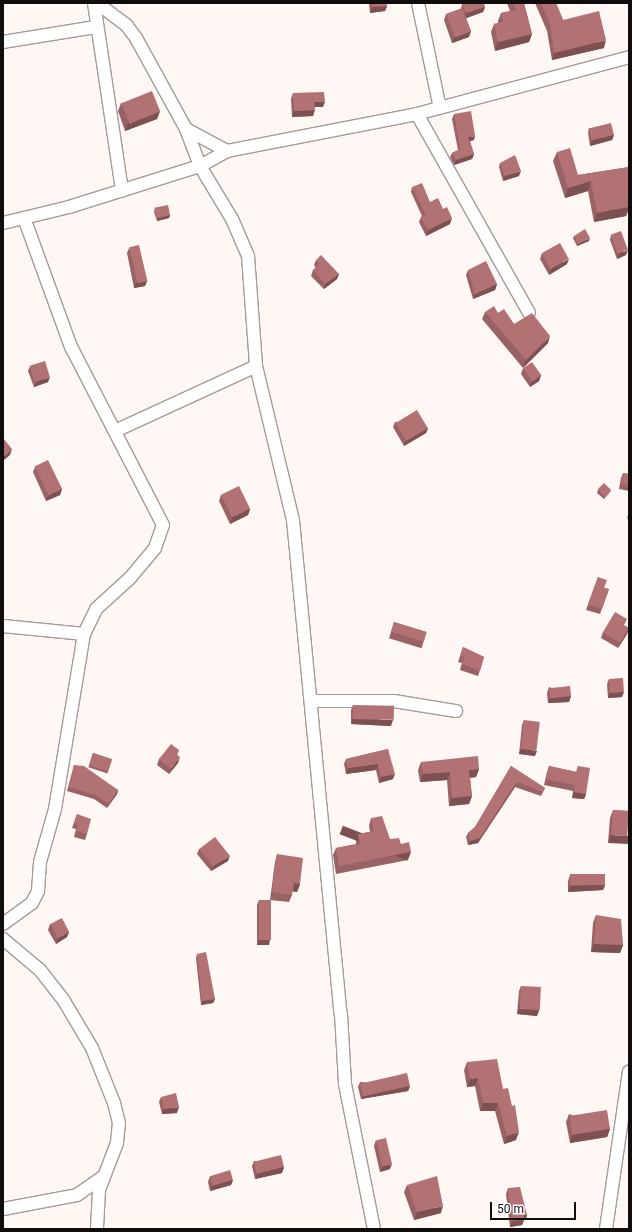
<!DOCTYPE html>
<html>
<head>
<meta charset="utf-8">
<style>
  body { margin:0 }
  #map { position:relative; width:632px; height:1232px; overflow:hidden; background:#fff7f4; font-family:Roboto,sans-serif }
  div>[style] { position:absolute }
  .roads { filter:drop-shadow(1px 0 #a29b99) drop-shadow(-1px 0 #a29b99) drop-shadow(0 1px #a29b99) drop-shadow(0 -1px #a29b99) }
  .minor>* { height:12px; margin:-6px; padding:0 6px; transform-origin:6px; border-radius:6px; background:#fff }
  .wall>* { inset:0; background:#996264; transform-origin:0 0 }
  .shaded-wall>* { inset:0; background:#7d5051; transform-origin:0 0 }
  .building>* { inset:0; background:#b27274; transform-origin:0 0 }
  span { translate:-50% -50%; white-space:nowrap; text-align:center; line-height:1.15; -webkit-text-stroke:4px #fff; paint-order:stroke }
  .frame { position:absolute; inset:0; border:4px solid #100d0c; pointer-events:none }
  .scale { position:absolute; left:490px; top:1202px; width:86px; height:18px; box-sizing:border-box; border:2px solid #100d0c; border-top:0; padding-left:5px; font-size:12px; line-height:14px; white-space:nowrap; color:#100d0c; -webkit-text-stroke:3px #fff; paint-order:stroke }
</style>
</head>
<body>
<div id="map">
  <div class="roads">
    <div class="minor">
      <i style="left:94px;top:3px;width:190px;rotate:81.5deg"></i>
      <i style="left:97px;top:3px;width:38px;rotate:37deg"></i>
      <i style="left:127px;top:26px;width:15px;rotate:53deg"></i>
      <i style="left:136px;top:38px;width:104px;rotate:61.2deg"></i>
      <i style="left:186px;top:129px;width:40px;rotate:69deg"></i>
      <i style="left:200px;top:166px;width:62px;rotate:58.9deg"></i>
      <i style="left:232px;top:219px;width:40px;rotate:66.6deg"></i>
      <i style="left:248px;top:256px;width:110px;rotate:85.8deg"></i>
      <i style="left:256px;top:366px;width:158px;rotate:76.5deg"></i>
      <i style="left:293px;top:520px;width:496px;rotate:84.5deg"></i>
      <i style="left:341px;top:1014px;width:70px;rotate:86.7deg"></i>
      <i style="left:345px;top:1084px;width:148px;rotate:78.7deg"></i>
      <i style="left:418px;top:3px;width:107px;rotate:78.2deg"></i>
      <i style="left:3px;top:42px;width:94px;rotate:-9.2deg"></i>
      <i style="left:417px;top:114px;width:228px;rotate:60.6deg"></i>
      <i style="left:186px;top:129px;width:47px;rotate:28.2deg"></i>
      <i style="left:3px;top:223px;width:68px;rotate:-13.6deg"></i>
      <i style="left:69px;top:207px;width:137px;rotate:-17.4deg"></i>
      <i style="left:200px;top:166px;width:31px;rotate:-29deg"></i>
      <i style="left:227px;top:151px;width:194px;rotate:-11deg"></i>
      <i style="left:417px;top:114px;width:220px;rotate:-15deg"></i>
      <i style="left:115px;top:431px;width:155px;rotate:-24.7deg"></i>
      <i style="left:3px;top:626px;width:81px;rotate:5.6deg"></i>
      <i style="left:311px;top:701px;width:83px"></i>
      <i style="left:394px;top:701px;width:63px;rotate:9.2deg"></i>
      <i style="left:3px;top:924px;width:36px;rotate:-36deg"></i>
      <i style="left:32px;top:903px;width:13px;rotate:-63deg"></i>
      <i style="left:38px;top:891px;width:29px;rotate:-86deg"></i>
      <i style="left:40px;top:862px;width:55px;rotate:-74.2deg"></i>
      <i style="left:55px;top:809px;width:177px;rotate:-80.6deg"></i>
      <i style="left:84px;top:634px;width:28px;rotate:-64deg"></i>
      <i style="left:96px;top:609px;width:46px;rotate:-42.4deg"></i>
      <i style="left:130px;top:578px;width:39px;rotate:-50deg"></i>
      <i style="left:155px;top:548px;width:24px;rotate:-71deg"></i>
      <i style="left:163px;top:525px;width:200px;rotate:-117.3deg"></i>
      <i style="left:71px;top:347px;width:137px;rotate:-110deg"></i>
      <i style="left:3px;top:939px;width:48px;rotate:40deg"></i>
      <i style="left:40px;top:970px;width:39px;rotate:52deg"></i>
      <i style="left:64px;top:1001px;width:55px;rotate:59.2deg"></i>
      <i style="left:92px;top:1048px;width:59px;rotate:68.2deg"></i>
      <i style="left:114px;top:1103px;width:21px;rotate:76deg"></i>
      <i style="left:119px;top:1123px;width:20px;rotate:96deg"></i>
      <i style="left:117px;top:1143px;width:50px;rotate:111deg"></i>
      <i style="left:99px;top:1190px;width:39px;rotate:93deg"></i>
      <i style="left:3px;top:1209px;width:75px;rotate:-10.7deg"></i>
      <i style="left:77px;top:1195px;width:32px;rotate:-35deg"></i>
      <i style="left:606px;top:1229px;width:159px;rotate:-81.7deg"></i>
    </div>
  </div>
  <div class="wall">
    <i style="clip-path:polygon(369px 3px,387px 3px,387px 6px,385px 11px,370px 13px)"></i>
    <i style="clip-path:polygon(507px 3px,524px 3px,532px 34px,529px 42px,495px 51px,491px 32px,494px 24px,498px 23px,498px 21px,501px 13px,510px 11px)"></i>
    <i style="clip-path:polygon(535px 3px,556px 3px,563px 20px,604px 48px,552px 60px,547px 31px)"></i>
    <i style="clip-path:polygon(462px 4px,485px 7px,483px 12px,466px 18px,471px 31px,469px 37px,452px 43px,444px 20px,446px 14px,461px 9px)"></i>
    <i style="clip-path:polygon(293px 93px,323px 107px,315px 107px,313px 116px,292px 117px,291px 99px)"></i>
    <i style="clip-path:polygon(121px 103px,160px 111px,157px 119px,125px 131px,118px 111px)"></i>
    <i style="clip-path:polygon(454px 114px,474px 140px,470px 141px,474px 154px,472px 159px,454px 165px,450px 157px,452px 153px,458px 150px,452px 119px)"></i>
    <i style="clip-path:polygon(589px 128px,614px 135px,612px 140px,590px 146px,588px 133px)"></i>
    <i style="clip-path:polygon(557px 152px,578px 175px,629px 167px,629px 211px,628px 211px,626px 216px,594px 222px,588px 191px,565px 198px,553px 161px)"></i>
    <i style="clip-path:polygon(500px 163px,519px 176px,503px 181px,499px 167px)"></i>
    <i style="clip-path:polygon(412px 187px,430px 202px,450px 224px,426px 236px,419px 222px,421px 217px,422px 216px,411px 192px)"></i>
    <i style="clip-path:polygon(155px 209px,170px 215px,169px 218px,157px 221px,154px 212px)"></i>
    <i style="clip-path:polygon(611px 235px,626px 255px,617px 259px,610px 240px)"></i>
    <i style="clip-path:polygon(574px 236px,589px 241px,577px 246px,573px 238px)"></i>
    <i style="clip-path:polygon(129px 248px,147px 281px,145px 286px,134px 288px,127px 253px)"></i>
    <i style="clip-path:polygon(542px 253px,567px 264px,549px 275px,540px 259px)"></i>
    <i style="clip-path:polygon(316px 260px,339px 274px,337px 279px,324px 289px,311px 276px,313px 270px,316px 268px,314px 265px)"></i>
    <i style="clip-path:polygon(468px 270px,497px 284px,495px 290px,473px 299px,466px 275px)"></i>
    <i style="clip-path:polygon(485px 312px,498px 313px,514px 324px,548px 343px,523px 368px,482px 319px)"></i>
    <i style="clip-path:polygon(30px 366px,48px 382px,34px 387px,28px 371px)"></i>
    <i style="clip-path:polygon(523px 368px,541px 375px,539px 381px,530px 387px,521px 374px)"></i>
    <i style="clip-path:polygon(395px 422px,428px 428px,426px 433px,404px 446px,393px 427px)"></i>
    <i style="clip-path:polygon(35px 467px,62px 489px,60px 495px,46px 501px,33px 472px)"></i>
    <i style="clip-path:polygon(623px 473px,629px 474px,629px 491px,619px 489px,621px 478px)"></i>
    <i style="clip-path:polygon(598px 490px,611px 490px,610px 492px,604px 499px,597px 493px)"></i>
    <i style="clip-path:polygon(221px 495px,250px 509px,248px 515px,230px 524px,219px 501px)"></i>
    <i style="clip-path:polygon(629px 512px,629px 520px,627px 518px)"></i>
    <i style="clip-path:polygon(598px 577px,604px 588px,609px 589px,600px 614px,586px 610px)"></i>
    <i style="left:394px;top:622px;width:34px;height:17px;rotate:17deg"></i>
    <i style="clip-path:polygon(625px 626px,629px 628px,627px 634px,618px 648px,601px 638px,603px 632px)"></i>
    <i style="clip-path:polygon(463px 647px,484px 657px,478px 676px,460px 670px,462px 663px,458px 662px)"></i>
    <i style="clip-path:polygon(609px 679px,622px 697px,608px 698px,607px 684px)"></i>
    <i style="clip-path:polygon(549px 687px,571px 696px,569px 702px,548px 703px,547px 693px)"></i>
    <i style="clip-path:polygon(353px 705px,391px 726px,351px 724px,351px 710px)"></i>
    <i style="clip-path:polygon(524px 720px,535px 756px,519px 754px,522px 725px)"></i>
    <i style="clip-path:polygon(388px 749px,393px 779px,379px 783px,376px 770px,346px 774px,344px 764px,346px 759px)"></i>
    <i style="clip-path:polygon(179px 750px,177px 755px,178px 763px,169px 774px,157px 765px,159px 759px)"></i>
    <i style="left:93px;top:753px;width:20px;height:15px;rotate:18deg"></i>
    <i style="clip-path:polygon(421px 762px,479px 769px,476px 777px,470px 778px,472px 796px,469px 804px,449px 806px,447px 780px,420px 782px,418px 770px)"></i>
    <i style="clip-path:polygon(74px 765px,118px 790px,117px 794px,107px 808px,94px 799px,67px 791px)"></i>
    <i style="clip-path:polygon(511px 766px,545px 788px,541px 796px,515px 787px,478px 843px,468px 845px,466px 837px,468px 833px,475px 827px)"></i>
    <i style="clip-path:polygon(549px 766px,576px 772px,578px 766px,586px 794px,584px 799px,572px 798px,573px 791px,544px 785px,547px 772px)"></i>
    <i style="clip-path:polygon(613px 810px,629px 811px,608px 843px,610px 818px)"></i>
    <i style="clip-path:polygon(77px 814px,87px 834px,85px 840px,74px 837px,76px 829px,72px 828px)"></i>
    <i style="clip-path:polygon(371px 818px,390px 839px,401px 844px,408px 860px,336px 874px,333px 855px,336px 848px,356px 844px,356px 842px,358px 834px,370px 832px,369px 826px)"></i>
    <i style="clip-path:polygon(199px 849px,228px 861px,211px 871px,197px 854px)"></i>
    <i style="clip-path:polygon(277px 854px,300px 884px,297px 892px,292px 891px,292px 895px,289px 902px,270px 900px,275px 862px)"></i>
    <i style="clip-path:polygon(570px 875px,605px 885px,603px 890px,568px 892px,568px 881px)"></i>
    <i style="clip-path:polygon(259px 900px,269px 945px,257px 945px,257px 905px)"></i>
    <i style="clip-path:polygon(596px 915px,623px 945px,620px 953px,591px 952px,593px 923px)"></i>
    <i style="clip-path:polygon(50px 924px,69px 932px,67px 937px,56px 944px,48px 930px)"></i>
    <i style="clip-path:polygon(197px 954px,215px 999px,213px 1003px,201px 1005px,196px 958px)"></i>
    <i style="clip-path:polygon(521px 986px,539px 1010px,537px 1016px,517px 1014px,519px 991px)"></i>
    <i style="clip-path:polygon(467px 1062px,503px 1089px,516px 1140px,504px 1144px,495px 1111px,480px 1111px,475px 1086px,467px 1087px,464px 1070px)"></i>
    <i style="clip-path:polygon(360px 1082px,410px 1086px,408px 1091px,361px 1099px,358px 1087px)"></i>
    <i style="clip-path:polygon(161px 1097px,177px 1113px,162px 1114px,159px 1102px)"></i>
    <i style="clip-path:polygon(569px 1114px,610px 1129px,607px 1137px,570px 1143px,566px 1122px)"></i>
    <i style="clip-path:polygon(376px 1140px,390px 1169px,380px 1172px,374px 1146px)"></i>
    <i style="clip-path:polygon(254px 1161px,284px 1167px,282px 1173px,255px 1179px,252px 1166px)"></i>
    <i style="clip-path:polygon(210px 1176px,233px 1180px,231px 1185px,210px 1191px,208px 1182px)"></i>
    <i style="clip-path:polygon(407px 1185px,441px 1213px,414px 1220px,404px 1192px)"></i>
    <i style="clip-path:polygon(508px 1188px,526px 1220px,524px 1220px,522px 1225px,510px 1227px,506px 1194px)"></i>
  </div>
  <div class="shaded-wall">
    <i style="clip-path:polygon(387px 6px,385px 11px,370px 13px,372px 7px)"></i>
    <i style="clip-path:polygon(485px 7px,483px 12px,464px 19px,466px 13px)"></i>
    <i style="clip-path:polygon(471px 31px,469px 37px,452px 43px,454px 37px)"></i>
    <i style="clip-path:polygon(532px 34px,529px 42px,495px 51px,498px 42px)"></i>
    <i style="clip-path:polygon(606px 40px,604px 48px,552px 60px,554px 53px)"></i>
    <i style="clip-path:polygon(314px 102px,325px 102px,323px 107px,313px 107px)"></i>
    <i style="clip-path:polygon(315px 110px,313px 116px,292px 117px,294px 111px)"></i>
    <i style="clip-path:polygon(160px 111px,157px 119px,125px 131px,128px 123px)"></i>
    <i style="clip-path:polygon(614px 135px,612px 140px,590px 146px,592px 140px)"></i>
    <i style="clip-path:polygon(475px 136px,474px 140px,467px 142px,468px 137px)"></i>
    <i style="clip-path:polygon(474px 154px,472px 159px,454px 165px,456px 160px)"></i>
    <i style="clip-path:polygon(521px 171px,519px 176px,503px 181px,505px 176px)"></i>
    <i style="clip-path:polygon(591px 181px,588px 191px,565px 198px,568px 188px)"></i>
    <i style="clip-path:polygon(629px 202px,629px 211px,628px 211px,626px 216px,594px 222px,597px 213px)"></i>
    <i style="clip-path:polygon(170px 215px,169px 218px,157px 221px,158px 219px)"></i>
    <i style="clip-path:polygon(452px 218px,450px 224px,426px 236px,428px 230px)"></i>
    <i style="clip-path:polygon(590px 238px,589px 241px,577px 246px,578px 244px)"></i>
    <i style="clip-path:polygon(628px 250px,626px 255px,617px 259px,619px 254px)"></i>
    <i style="clip-path:polygon(569px 259px,567px 264px,549px 275px,551px 269px)"></i>
    <i style="clip-path:polygon(339px 274px,337px 279px,324px 289px,325px 284px)"></i>
    <i style="clip-path:polygon(147px 281px,145px 286px,134px 288px,136px 283px)"></i>
    <i style="clip-path:polygon(497px 284px,495px 290px,473px 299px,475px 294px)"></i>
    <i style="clip-path:polygon(550px 336px,548px 343px,523px 368px,526px 360px)"></i>
    <i style="clip-path:polygon(541px 375px,539px 381px,530px 387px,532px 382px)"></i>
    <i style="clip-path:polygon(50px 377px,48px 382px,34px 387px,36px 382px)"></i>
    <i style="clip-path:polygon(428px 428px,426px 433px,404px 446px,406px 440px)"></i>
    <i style="clip-path:polygon(12px 449px,10px 455px,3px 461px,3px 457px)"></i>
    <i style="clip-path:polygon(62px 489px,60px 495px,46px 501px,48px 496px)"></i>
    <i style="clip-path:polygon(250px 509px,248px 515px,230px 524px,232px 518px)"></i>
    <i style="clip-path:polygon(629px 628px,627px 634px,618px 648px,620px 643px)"></i>
    <i style="clip-path:polygon(610px 692px,624px 692px,622px 697px,608px 698px)"></i>
    <i style="clip-path:polygon(571px 696px,569px 702px,548px 703px,550px 698px)"></i>
    <i style="clip-path:polygon(353px 719px,393px 720px,391px 726px,351px 724px)"></i>
    <i style="clip-path:polygon(521px 749px,537px 751px,535px 756px,519px 754px)"></i>
    <i style="clip-path:polygon(180px 757px,178px 763px,169px 774px,171px 769px)"></i>
    <i style="clip-path:polygon(378px 764px,376px 770px,346px 774px,348px 768px)"></i>
    <i style="clip-path:polygon(479px 769px,476px 777px,466px 778px,469px 770px)"></i>
    <i style="clip-path:polygon(450px 772px,447px 780px,420px 782px,423px 774px)"></i>
    <i style="clip-path:polygon(395px 774px,393px 779px,379px 783px,381px 777px)"></i>
    <i style="clip-path:polygon(517px 782px,515px 787px,478px 843px,468px 845px,470px 841px)"></i>
    <i style="clip-path:polygon(118px 790px,117px 794px,107px 808px,109px 804px)"></i>
    <i style="clip-path:polygon(574px 792px,586px 794px,584px 799px,572px 798px)"></i>
    <i style="clip-path:polygon(472px 796px,469px 804px,449px 806px,452px 798px)"></i>
    <i style="clip-path:polygon(611px 835px,629px 836px,629px 844px,608px 843px)"></i>
    <i style="left:411px;top:852px;width:9px;height:73px;rotate:111deg"></i>
    <i style="clip-path:polygon(230px 856px,228px 861px,211px 871px,213px 866px)"></i>
    <i style="clip-path:polygon(294px 883px,300px 884px,297px 892px,291px 891px)"></i>
    <i style="clip-path:polygon(605px 885px,603px 890px,568px 892px,570px 886px)"></i>
    <i style="clip-path:polygon(69px 932px,67px 937px,56px 944px,58px 938px)"></i>
    <i style="clip-path:polygon(259px 940px,270px 940px,269px 945px,257px 945px)"></i>
    <i style="clip-path:polygon(594px 944px,623px 945px,620px 953px,591px 952px)"></i>
    <i style="clip-path:polygon(215px 999px,213px 1003px,201px 1005px,202px 1001px)"></i>
    <i style="clip-path:polygon(519px 1009px,539px 1010px,537px 1016px,517px 1014px)"></i>
    <i style="clip-path:polygon(478px 1078px,475px 1086px,467px 1087px,470px 1079px)"></i>
    <i style="clip-path:polygon(410px 1086px,408px 1091px,361px 1099px,363px 1095px)"></i>
    <i style="clip-path:polygon(483px 1103px,498px 1103px,495px 1111px,480px 1111px)"></i>
    <i style="clip-path:polygon(179px 1107px,177px 1113px,162px 1114px,164px 1109px)"></i>
    <i style="clip-path:polygon(610px 1129px,607px 1137px,570px 1143px,572px 1135px)"></i>
    <i style="clip-path:polygon(519px 1132px,516px 1140px,504px 1144px,507px 1136px)"></i>
    <i style="clip-path:polygon(392px 1164px,390px 1169px,380px 1172px,382px 1167px)"></i>
    <i style="clip-path:polygon(284px 1167px,282px 1173px,255px 1179px,257px 1174px)"></i>
    <i style="clip-path:polygon(233px 1180px,231px 1185px,210px 1191px,212px 1186px)"></i>
    <i style="clip-path:polygon(443px 1206px,441px 1213px,414px 1220px,417px 1212px)"></i>
    <i style="clip-path:polygon(524px 1215px,527px 1215px,526px 1220px,524px 1220px,522px 1225px,510px 1227px,512px 1221px)"></i>
  </div>
  <div class="building">
    <i style="clip-path:polygon(372px 3px,387px 3px,387px 6px,372px 7px)"></i>
    <i style="clip-path:polygon(465px 3px,484px 3px,485px 7px,466px 13px,462px 4px)"></i>
    <i style="clip-path:polygon(513px 3px,524px 3px,532px 34px,498px 42px,494px 24px,503px 22px,501px 13px,516px 10px)"></i>
    <i style="clip-path:polygon(541px 3px,556px 3px,563px 20px,599px 11px,606px 40px,554px 53px,550px 23px)"></i>
    <i style="left:462px;top:8px;width:25px;height:17px;rotate:69deg"></i>
    <i style="left:152px;top:91px;width:22px;height:33px;rotate:68deg"></i>
    <i style="clip-path:polygon(324px 92px,325px 102px,314px 102px,315px 110px,294px 111px,293px 93px)"></i>
    <i style="clip-path:polygon(471px 111px,475px 136px,468px 137px,474px 154px,456px 160px,452px 153px,460px 149px,454px 114px)"></i>
    <i style="left:611px;top:123px;width:12px;height:23px;rotate:76deg"></i>
    <i style="clip-path:polygon(570px 148px,578px 175px,629px 167px,629px 207px,597px 213px,591px 181px,568px 188px,557px 152px)"></i>
    <i style="clip-path:polygon(515px 155px,521px 171px,505px 176px,500px 163px)"></i>
    <i style="clip-path:polygon(422px 183px,430px 202px,438px 198px,443px 209px,447px 207px,452px 218px,428px 230px,421px 217px,426px 215px,412px 187px)"></i>
    <i style="left:168px;top:205px;width:10px;height:14px;rotate:79deg"></i>
    <i style="clip-path:polygon(585px 229px,590px 238px,578px 244px,574px 236px)"></i>
    <i style="left:621px;top:231px;width:20px;height:11px;rotate:70deg"></i>
    <i style="left:560px;top:243px;width:18px;height:21px;rotate:61deg"></i>
    <i style="left:139px;top:245px;width:37px;height:10px;rotate:77deg"></i>
    <i style="clip-path:polygon(321px 255px,339px 274px,325px 284px,313px 270px,319px 264px,316px 260px)"></i>
    <i style="clip-path:polygon(486px 261px,497px 284px,475px 294px,468px 270px)"></i>
    <i style="clip-path:polygon(494px 306px,498px 313px,504px 309px,514px 324px,532px 313px,550px 336px,526px 360px,485px 312px)"></i>
    <i style="left:45px;top:361px;width:17px;height:16px;rotate:73deg"></i>
    <i style="left:532px;top:362px;width:16px;height:11px;rotate:55deg"></i>
    <i style="left:417px;top:410px;width:21px;height:25px;rotate:59deg"></i>
    <i style="clip-path:polygon(3px 438px,12px 449px,3px 457px)"></i>
    <i style="left:48px;top:460px;width:32px;height:15px;rotate:64deg"></i>
    <i style="clip-path:polygon(623px 473px,629px 474px,629px 485px,621px 484px)"></i>
    <i style="left:604px;top:483px;width:10px;height:9px;rotate:45deg"></i>
    <i style="left:239px;top:486px;width:25px;height:20px;rotate:64deg"></i>
    <i style="clip-path:polygon(598px 577px,607px 580px,604px 588px,609px 589px,602px 609px,588px 604px)"></i>
    <i style="clip-path:polygon(615px 612px,627px 619px,624px 625px,629px 628px,620px 643px,603px 632px)"></i>
    <i style="left:394px;top:622px;width:34px;height:10px;rotate:17deg"></i>
    <i style="clip-path:polygon(463px 647px,484px 657px,480px 671px,462px 664px,464px 657px,460px 656px)"></i>
    <i style="left:623px;top:678px;width:14px;height:14px;rotate:86deg"></i>
    <i style="left:570px;top:686px;width:10px;height:21px;rotate:84deg"></i>
    <i style="left:353px;top:705px;width:41px;height:14px;rotate:1deg"></i>
    <i style="left:524px;top:720px;width:16px;height:29px;rotate:7deg"></i>
    <i style="clip-path:polygon(171px 744px,179px 750px,176px 754px,180px 757px,171px 769px,159px 759px)"></i>
    <i style="clip-path:polygon(388px 749px,395px 774px,381px 777px,378px 764px,348px 768px,346px 759px)"></i>
    <i style="left:93px;top:753px;width:20px;height:13px;rotate:18deg"></i>
    <i style="clip-path:polygon(478px 756px,479px 769px,469px 770px,472px 796px,452px 798px,450px 772px,423px 774px,421px 762px)"></i>
    <i style="clip-path:polygon(74px 765px,84px 766px,118px 790px,109px 804px,95px 795px,69px 787px)"></i>
    <i style="clip-path:polygon(511px 766px,545px 788px,543px 792px,517px 782px,480px 838px,470px 841px,468px 833px,475px 827px)"></i>
    <i style="clip-path:polygon(549px 766px,577px 772px,578px 766px,590px 768px,586px 794px,574px 792px,575px 785px,546px 779px)"></i>
    <i style="left:613px;top:810px;width:16px;height:25px;rotate:4deg"></i>
    <i style="clip-path:polygon(77px 814px,91px 819px,87px 834px,76px 831px,78px 823px,74px 823px)"></i>
    <i style="clip-path:polygon(382px 816px,390px 839px,399px 838px,401px 844px,409px 842px,411px 852px,339px 866px,336px 848px,360px 844px,358px 834px,374px 831px,371px 818px)"></i>
    <i style="clip-path:polygon(215px 837px,230px 856px,213px 866px,199px 849px)"></i>
    <i style="clip-path:polygon(277px 854px,303px 858px,300px 884px,294px 883px,292px 895px,272px 892px)"></i>
    <i style="left:605px;top:874px;width:11px;height:35px;rotate:90deg"></i>
    <i style="left:259px;top:900px;width:12px;height:40px"></i>
    <i style="clip-path:polygon(596px 915px,621px 919px,623px 945px,594px 944px)"></i>
    <i style="left:62px;top:918px;width:16px;height:13px;rotate:63deg"></i>
    <i style="clip-path:polygon(206px 952px,215px 999px,202px 1001px,197px 954px)"></i>
    <i style="left:521px;top:986px;width:20px;height:23px;rotate:3deg"></i>
    <i style="clip-path:polygon(497px 1059px,503px 1089px,508px 1088px,512px 1106px,515px 1105px,519px 1132px,507px 1136px,498px 1103px,483px 1103px,478px 1078px,470px 1079px,467px 1062px)"></i>
    <i style="left:407px;top:1073px;width:13px;height:48px;rotate:77deg"></i>
    <i style="clip-path:polygon(176px 1093px,179px 1107px,164px 1109px,161px 1097px)"></i>
    <i style="left:607px;top:1110px;width:19px;height:38px;rotate:81deg"></i>
    <i style="left:386px;top:1138px;width:27px;height:10px;rotate:77deg"></i>
    <i style="left:281px;top:1155px;width:12px;height:28px;rotate:76deg"></i>
    <i style="left:230px;top:1170px;width:10px;height:21px;rotate:73deg"></i>
    <i style="clip-path:polygon(437px 1176px,443px 1206px,417px 1212px,407px 1185px)"></i>
    <i style="clip-path:polygon(520px 1187px,527px 1215px,524px 1215px,524px 1220px,512px 1221px,508px 1188px)"></i>
  </div>
  <div class="frame"></div>
  <div class="scale">50 m</div>
</div>
</body>
</html>
